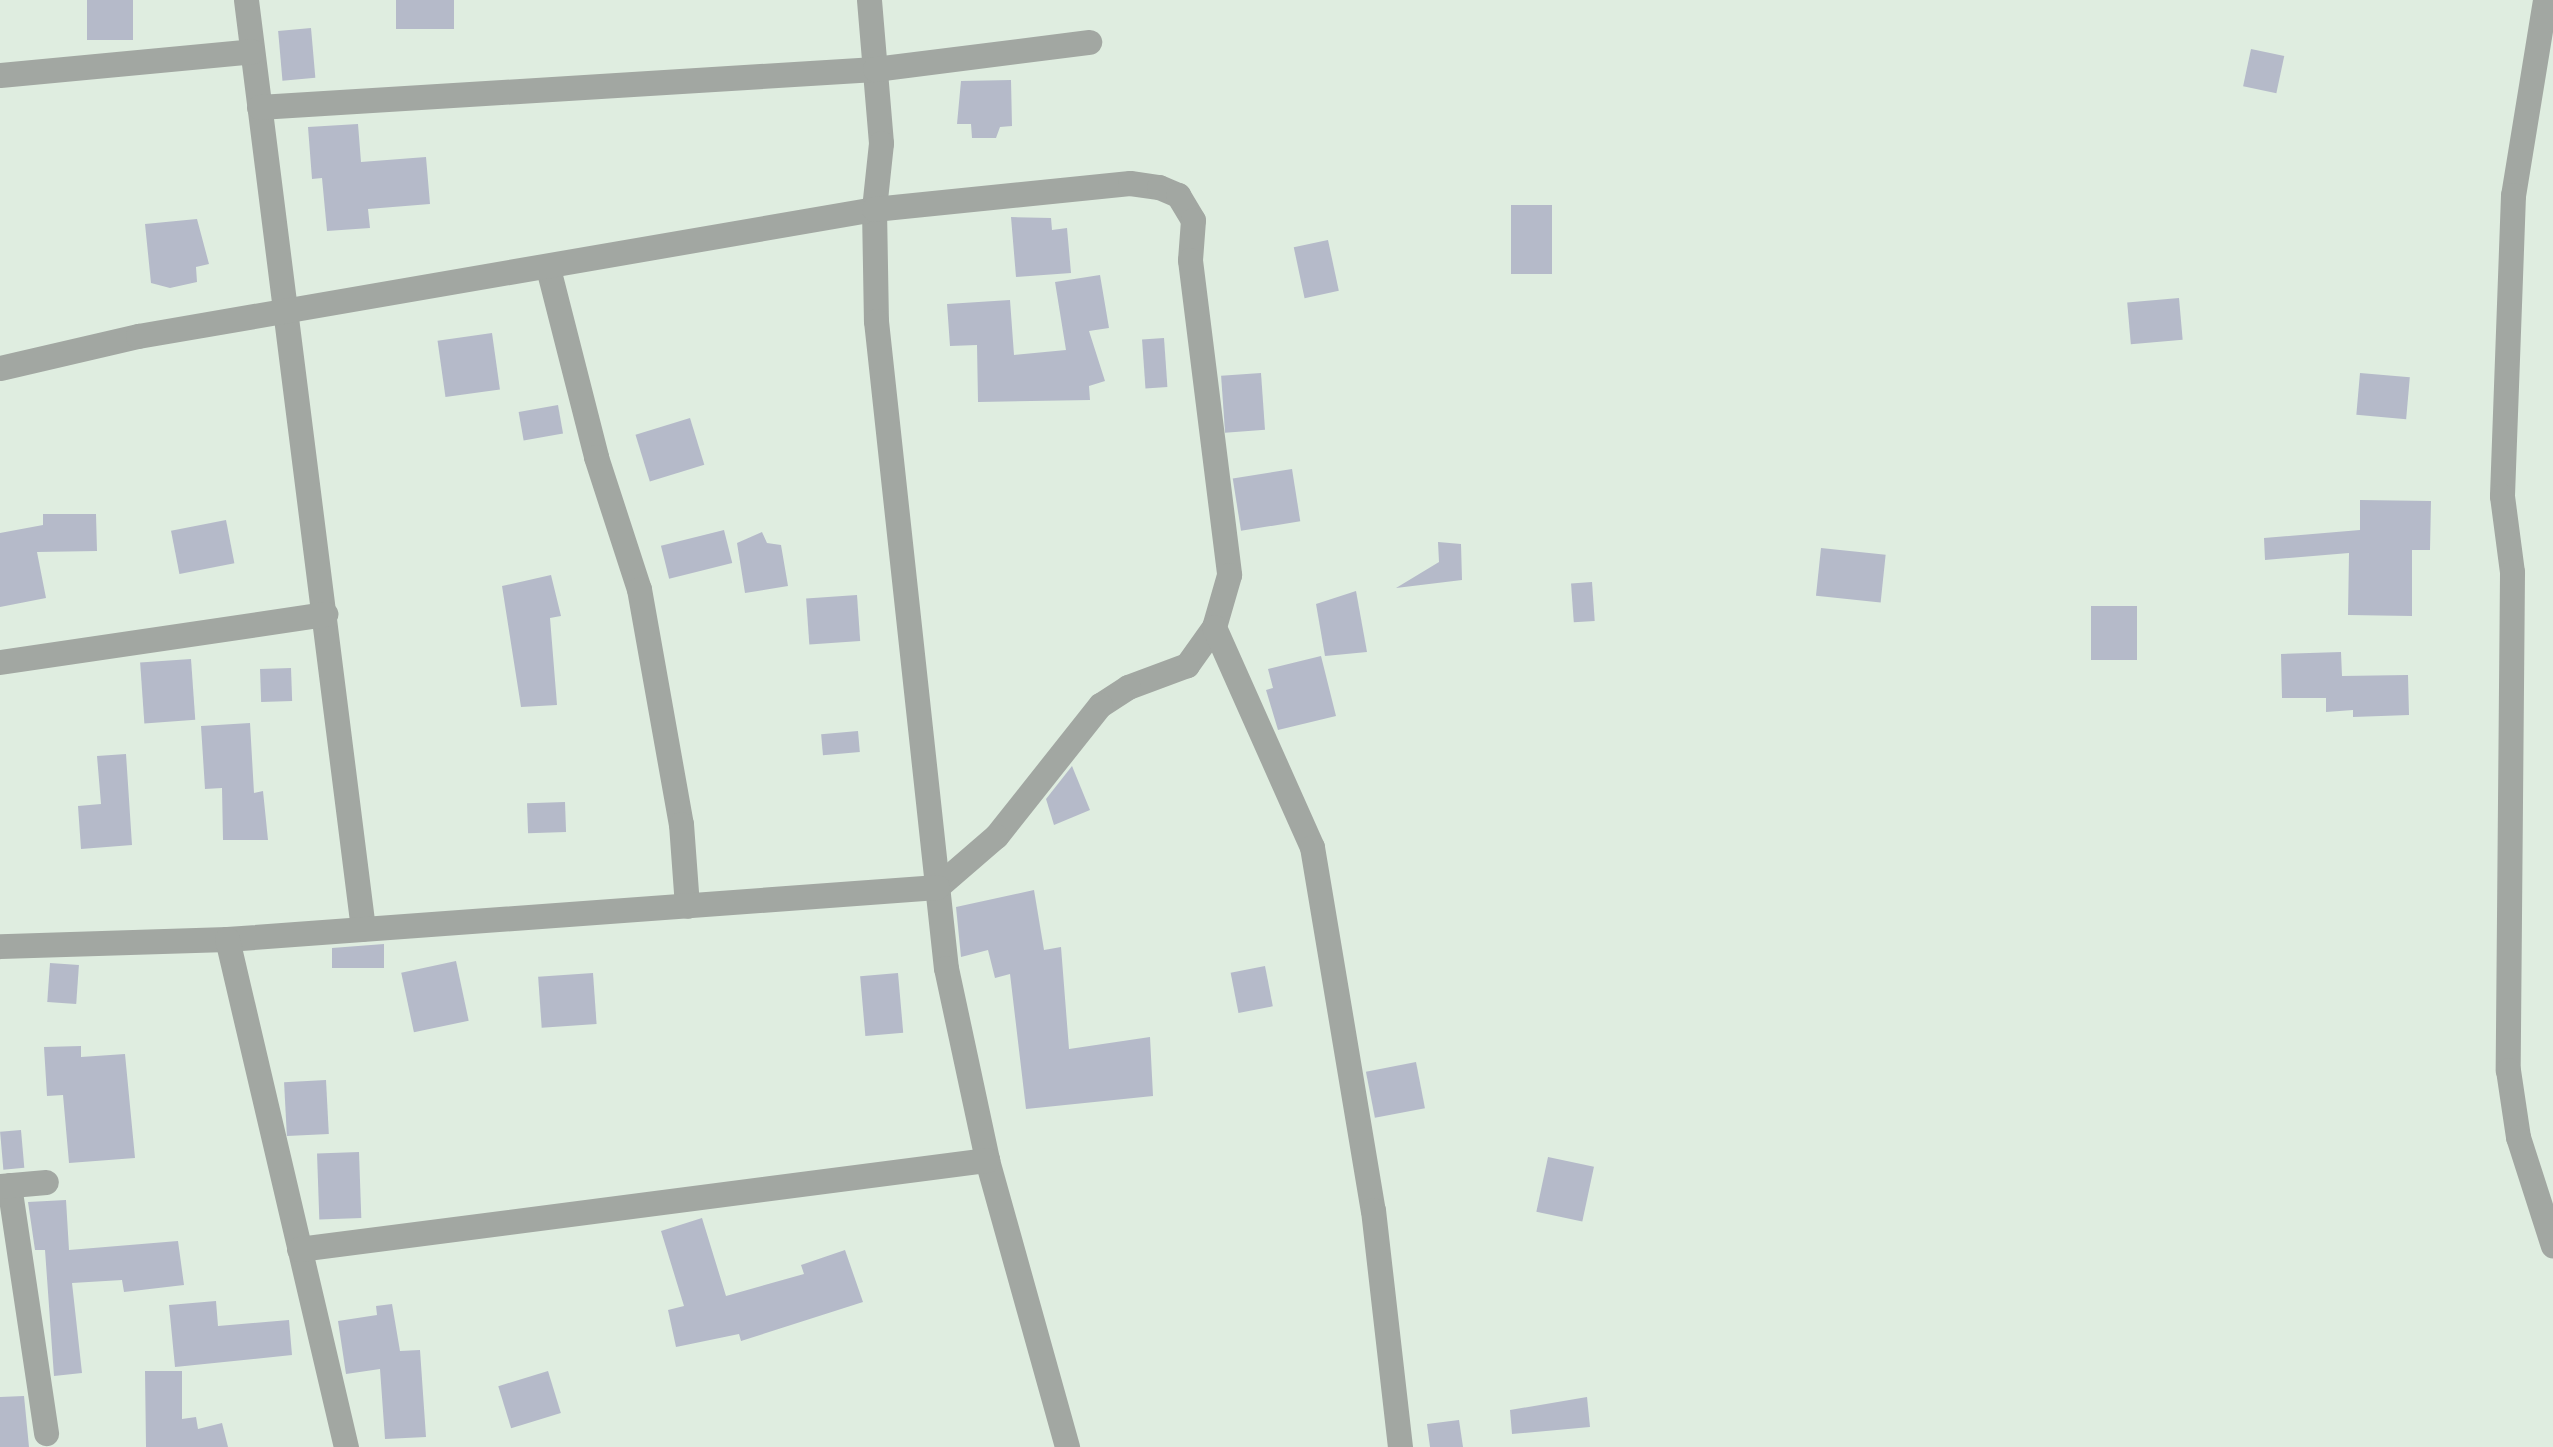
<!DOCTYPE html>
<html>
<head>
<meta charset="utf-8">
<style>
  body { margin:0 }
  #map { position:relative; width:2553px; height:1447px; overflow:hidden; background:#dfede0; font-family:Overpass,sans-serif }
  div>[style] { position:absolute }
  .building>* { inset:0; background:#b5bac9; transform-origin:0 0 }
  .street>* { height:25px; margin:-12.5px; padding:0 12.5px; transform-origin:12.5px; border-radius:12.5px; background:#a2a7a2 }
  span { translate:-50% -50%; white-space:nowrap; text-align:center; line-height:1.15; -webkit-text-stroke:8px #fff; paint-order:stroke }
</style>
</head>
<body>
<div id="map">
  <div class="building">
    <i style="left:87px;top:0;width:46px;height:40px"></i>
    <i style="left:396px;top:0;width:58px;height:29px"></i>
    <i style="left:311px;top:28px;width:50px;height:33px;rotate:85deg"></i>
    <i style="left:2251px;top:49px;width:34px;height:38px;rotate:12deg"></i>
    <i style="clip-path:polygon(1011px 80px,1012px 126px,1000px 127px,996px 138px,972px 138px,971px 124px,957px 124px,961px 81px)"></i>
    <i style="clip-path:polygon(358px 124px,361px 162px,426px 157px,430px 204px,368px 209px,370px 228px,327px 231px,322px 178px,312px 179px,308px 127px)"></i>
    <i style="left:1511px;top:205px;width:41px;height:69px"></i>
    <i style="clip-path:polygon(1011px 217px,1051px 218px,1052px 230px,1067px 228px,1071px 273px,1016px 277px)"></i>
    <i style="clip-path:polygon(197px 219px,209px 264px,196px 267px,197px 282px,170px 288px,151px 283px,145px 224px)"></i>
    <i style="left:1328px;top:240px;width:52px;height:35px;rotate:78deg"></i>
    <i style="clip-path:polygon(1100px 275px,1109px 328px,1089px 331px,1105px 381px,1089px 386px,1090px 400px,978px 402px,977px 345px,950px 346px,947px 304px,1010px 300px,1014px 355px,1066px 350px,1055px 282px)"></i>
    <i style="left:2179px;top:298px;width:42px;height:52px;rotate:85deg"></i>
    <i style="left:492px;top:333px;width:57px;height:55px;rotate:82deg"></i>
    <i style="left:1164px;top:338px;width:49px;height:22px;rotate:86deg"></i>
    <i style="left:1261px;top:373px;width:57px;height:40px;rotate:86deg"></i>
    <i style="left:2360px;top:373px;width:50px;height:42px;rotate:5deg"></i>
    <i style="left:558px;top:405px;width:29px;height:40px;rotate:80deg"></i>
    <i style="left:690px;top:418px;width:49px;height:57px;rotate:73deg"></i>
    <i style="left:1292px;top:469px;width:53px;height:60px;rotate:81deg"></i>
    <i style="clip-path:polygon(2360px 500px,2431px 501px,2430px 550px,2412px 550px,2412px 616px,2348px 615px,2349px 553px,2265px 560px,2264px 538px,2360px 530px)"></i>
    <i style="clip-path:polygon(43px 514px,96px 514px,97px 551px,37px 552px,46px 598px,0 607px,0 533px,43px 525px)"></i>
    <i style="left:226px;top:520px;width:44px;height:56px;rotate:79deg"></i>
    <i style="left:724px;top:530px;width:34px;height:65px;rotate:76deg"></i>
    <i style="clip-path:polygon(762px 532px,767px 543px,781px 545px,788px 586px,745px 593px,737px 543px)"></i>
    <i style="clip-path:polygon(1438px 542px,1461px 544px,1462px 580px,1396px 588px,1439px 562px)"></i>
    <i style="left:1821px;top:548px;width:65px;height:48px;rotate:6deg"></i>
    <i style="clip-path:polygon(551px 575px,561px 616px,550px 618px,557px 705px,521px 707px,502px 586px)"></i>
    <i style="left:1592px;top:582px;width:39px;height:21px;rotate:86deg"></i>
    <i style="clip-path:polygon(1356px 591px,1367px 652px,1325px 656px,1316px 604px)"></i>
    <i style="left:857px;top:595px;width:46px;height:51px;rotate:86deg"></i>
    <i style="left:2091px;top:606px;width:46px;height:54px"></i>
    <i style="clip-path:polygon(2341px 652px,2342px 676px,2408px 675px,2409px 715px,2353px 717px,2353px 710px,2326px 712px,2326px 698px,2282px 698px,2281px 654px)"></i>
    <i style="clip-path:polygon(1321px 656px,1336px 716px,1278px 730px,1266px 690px,1273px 688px,1268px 669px)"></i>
    <i style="left:191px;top:659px;width:61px;height:51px;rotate:86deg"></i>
    <i style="left:291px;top:668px;width:33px;height:31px;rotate:88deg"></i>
    <i style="clip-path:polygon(250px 723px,254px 793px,263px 791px,268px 840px,223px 840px,222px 788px,205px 789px,201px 726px)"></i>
    <i style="left:858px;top:731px;width:21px;height:37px;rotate:85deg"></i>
    <i style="clip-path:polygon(126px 754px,132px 845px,81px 849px,78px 806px,101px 804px,97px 756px)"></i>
    <i style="clip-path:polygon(1072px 766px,1090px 810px,1054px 825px,1046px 799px)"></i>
    <i style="left:565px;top:802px;width:30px;height:38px;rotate:88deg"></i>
    <i style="clip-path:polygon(1034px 890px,1044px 950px,1061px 947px,1069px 1049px,1150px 1037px,1153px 1096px,1026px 1109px,1010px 974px,995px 978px,988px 950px,961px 957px,956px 907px)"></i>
    <i style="clip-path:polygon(384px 944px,384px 968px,332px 968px,332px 948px)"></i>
    <i style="left:456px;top:961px;width:61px;height:56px;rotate:78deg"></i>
    <i style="left:50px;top:963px;width:29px;height:39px;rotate:4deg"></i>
    <i style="left:1265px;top:966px;width:41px;height:35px;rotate:79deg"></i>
    <i style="left:593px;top:973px;width:51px;height:55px;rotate:86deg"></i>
    <i style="left:898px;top:973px;width:60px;height:38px;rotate:85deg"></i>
    <i style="clip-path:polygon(81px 1046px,81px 1057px,125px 1054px,135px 1158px,69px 1163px,63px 1095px,47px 1096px,44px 1047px)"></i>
    <i style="left:1416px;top:1062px;width:47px;height:51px;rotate:79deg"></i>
    <i style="left:326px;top:1080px;width:54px;height:42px;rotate:87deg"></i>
    <i style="left:21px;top:1130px;width:38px;height:21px;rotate:85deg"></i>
    <i style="left:359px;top:1152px;width:66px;height:42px;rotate:88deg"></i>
    <i style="left:1548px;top:1157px;width:47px;height:56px;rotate:12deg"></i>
    <i style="clip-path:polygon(66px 1200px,69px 1250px,178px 1241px,184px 1285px,124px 1292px,122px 1280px,72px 1283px,82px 1373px,54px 1376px,45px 1250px,35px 1250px,28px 1202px)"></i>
    <i style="clip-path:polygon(702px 1218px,726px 1296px,804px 1274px,801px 1265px,845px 1250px,863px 1302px,741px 1341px,739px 1334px,676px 1347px,668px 1310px,684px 1306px,661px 1231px)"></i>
    <i style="clip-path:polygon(216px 1301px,218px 1326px,289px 1320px,292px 1355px,175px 1367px,169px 1305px)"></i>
    <i style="clip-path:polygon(392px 1304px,400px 1351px,420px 1350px,426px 1437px,385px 1439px,380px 1369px,346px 1374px,338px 1321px,377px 1315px,376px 1306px)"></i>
    <i style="clip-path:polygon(145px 1371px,182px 1371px,182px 1419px,196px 1417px,198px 1429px,222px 1423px,228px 1447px,146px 1447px)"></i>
    <i style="left:548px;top:1371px;width:44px;height:52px;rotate:73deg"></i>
    <i style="clip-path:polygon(24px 1396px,29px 1447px,0 1447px,0 1397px)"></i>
    <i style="clip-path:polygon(1587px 1397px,1590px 1427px,1512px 1434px,1510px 1410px)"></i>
    <i style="clip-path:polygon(1459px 1420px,1463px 1447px,1430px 1447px,1427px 1424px)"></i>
  </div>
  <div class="street">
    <i style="left:246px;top:0;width:936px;rotate:82.82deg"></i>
    <i style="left:869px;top:0;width:144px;rotate:85.2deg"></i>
    <i style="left:881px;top:143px;width:66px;rotate:96.1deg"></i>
    <i style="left:874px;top:209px;width:112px;rotate:89deg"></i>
    <i style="left:876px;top:321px;width:651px;rotate:83.83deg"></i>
    <i style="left:946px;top:968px;width:196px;rotate:77.9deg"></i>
    <i style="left:987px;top:1160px;width:298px;rotate:74.4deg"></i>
    <i style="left:2545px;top:0;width:198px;rotate:99.3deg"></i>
    <i style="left:2513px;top:195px;width:301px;rotate:92.1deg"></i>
    <i style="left:2502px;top:496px;width:77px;rotate:82.5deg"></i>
    <i style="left:2512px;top:572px;width:498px;rotate:90.5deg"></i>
    <i style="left:2508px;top:1070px;width:68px;rotate:81.5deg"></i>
    <i style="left:2518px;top:1137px;width:114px;rotate:72.2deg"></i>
    <i style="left:0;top:75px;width:253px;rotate:-5.4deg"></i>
    <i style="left:259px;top:107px;width:617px;rotate:-3.53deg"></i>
    <i style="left:875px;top:69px;width:216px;rotate:-7.2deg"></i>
    <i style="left:548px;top:268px;width:195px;rotate:75.7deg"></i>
    <i style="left:596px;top:457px;width:139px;rotate:72deg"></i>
    <i style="left:639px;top:589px;width:239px;rotate:79.9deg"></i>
    <i style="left:681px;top:824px;width:82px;rotate:85.8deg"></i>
    <i style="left:0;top:368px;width:142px;rotate:-13.1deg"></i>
    <i style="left:138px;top:336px;width:747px;rotate:-9.79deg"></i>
    <i style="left:874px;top:209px;width:257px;rotate:-5.8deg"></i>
    <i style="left:1130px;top:183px;width:29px;rotate:8deg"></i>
    <i style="left:1159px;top:187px;width:21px;rotate:23deg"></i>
    <i style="left:1178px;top:195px;width:29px;rotate:59deg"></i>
    <i style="left:1193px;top:220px;width:40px;rotate:94.3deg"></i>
    <i style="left:1190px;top:260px;width:317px;rotate:82.9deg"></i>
    <i style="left:1229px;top:575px;width:54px;rotate:106.1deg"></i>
    <i style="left:1214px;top:627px;width:47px;rotate:125.4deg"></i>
    <i style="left:1187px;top:665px;width:63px;rotate:159.6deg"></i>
    <i style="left:1128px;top:687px;width:33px;rotate:147deg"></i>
    <i style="left:1100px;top:705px;width:167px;rotate:128.4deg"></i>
    <i style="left:996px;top:836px;width:78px;rotate:139.2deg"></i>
    <i style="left:937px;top:887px;width:712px;rotate:175.81deg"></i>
    <i style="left:227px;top:939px;width:227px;rotate:178.2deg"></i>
    <i style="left:1214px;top:627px;width:241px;rotate:66deg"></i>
    <i style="left:1312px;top:847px;width:368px;rotate:80.5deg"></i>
    <i style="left:1373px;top:1210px;width:239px;rotate:83.5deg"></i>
    <i style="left:0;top:662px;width:329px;rotate:-8.4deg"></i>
    <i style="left:227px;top:939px;width:522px;rotate:76.82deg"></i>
    <i style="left:9px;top:1185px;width:251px;rotate:81.5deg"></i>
    <i style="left:0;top:1186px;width:46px;rotate:-5deg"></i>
    <i style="left:299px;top:1249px;width:694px;rotate:-7.37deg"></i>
  </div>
</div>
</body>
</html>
